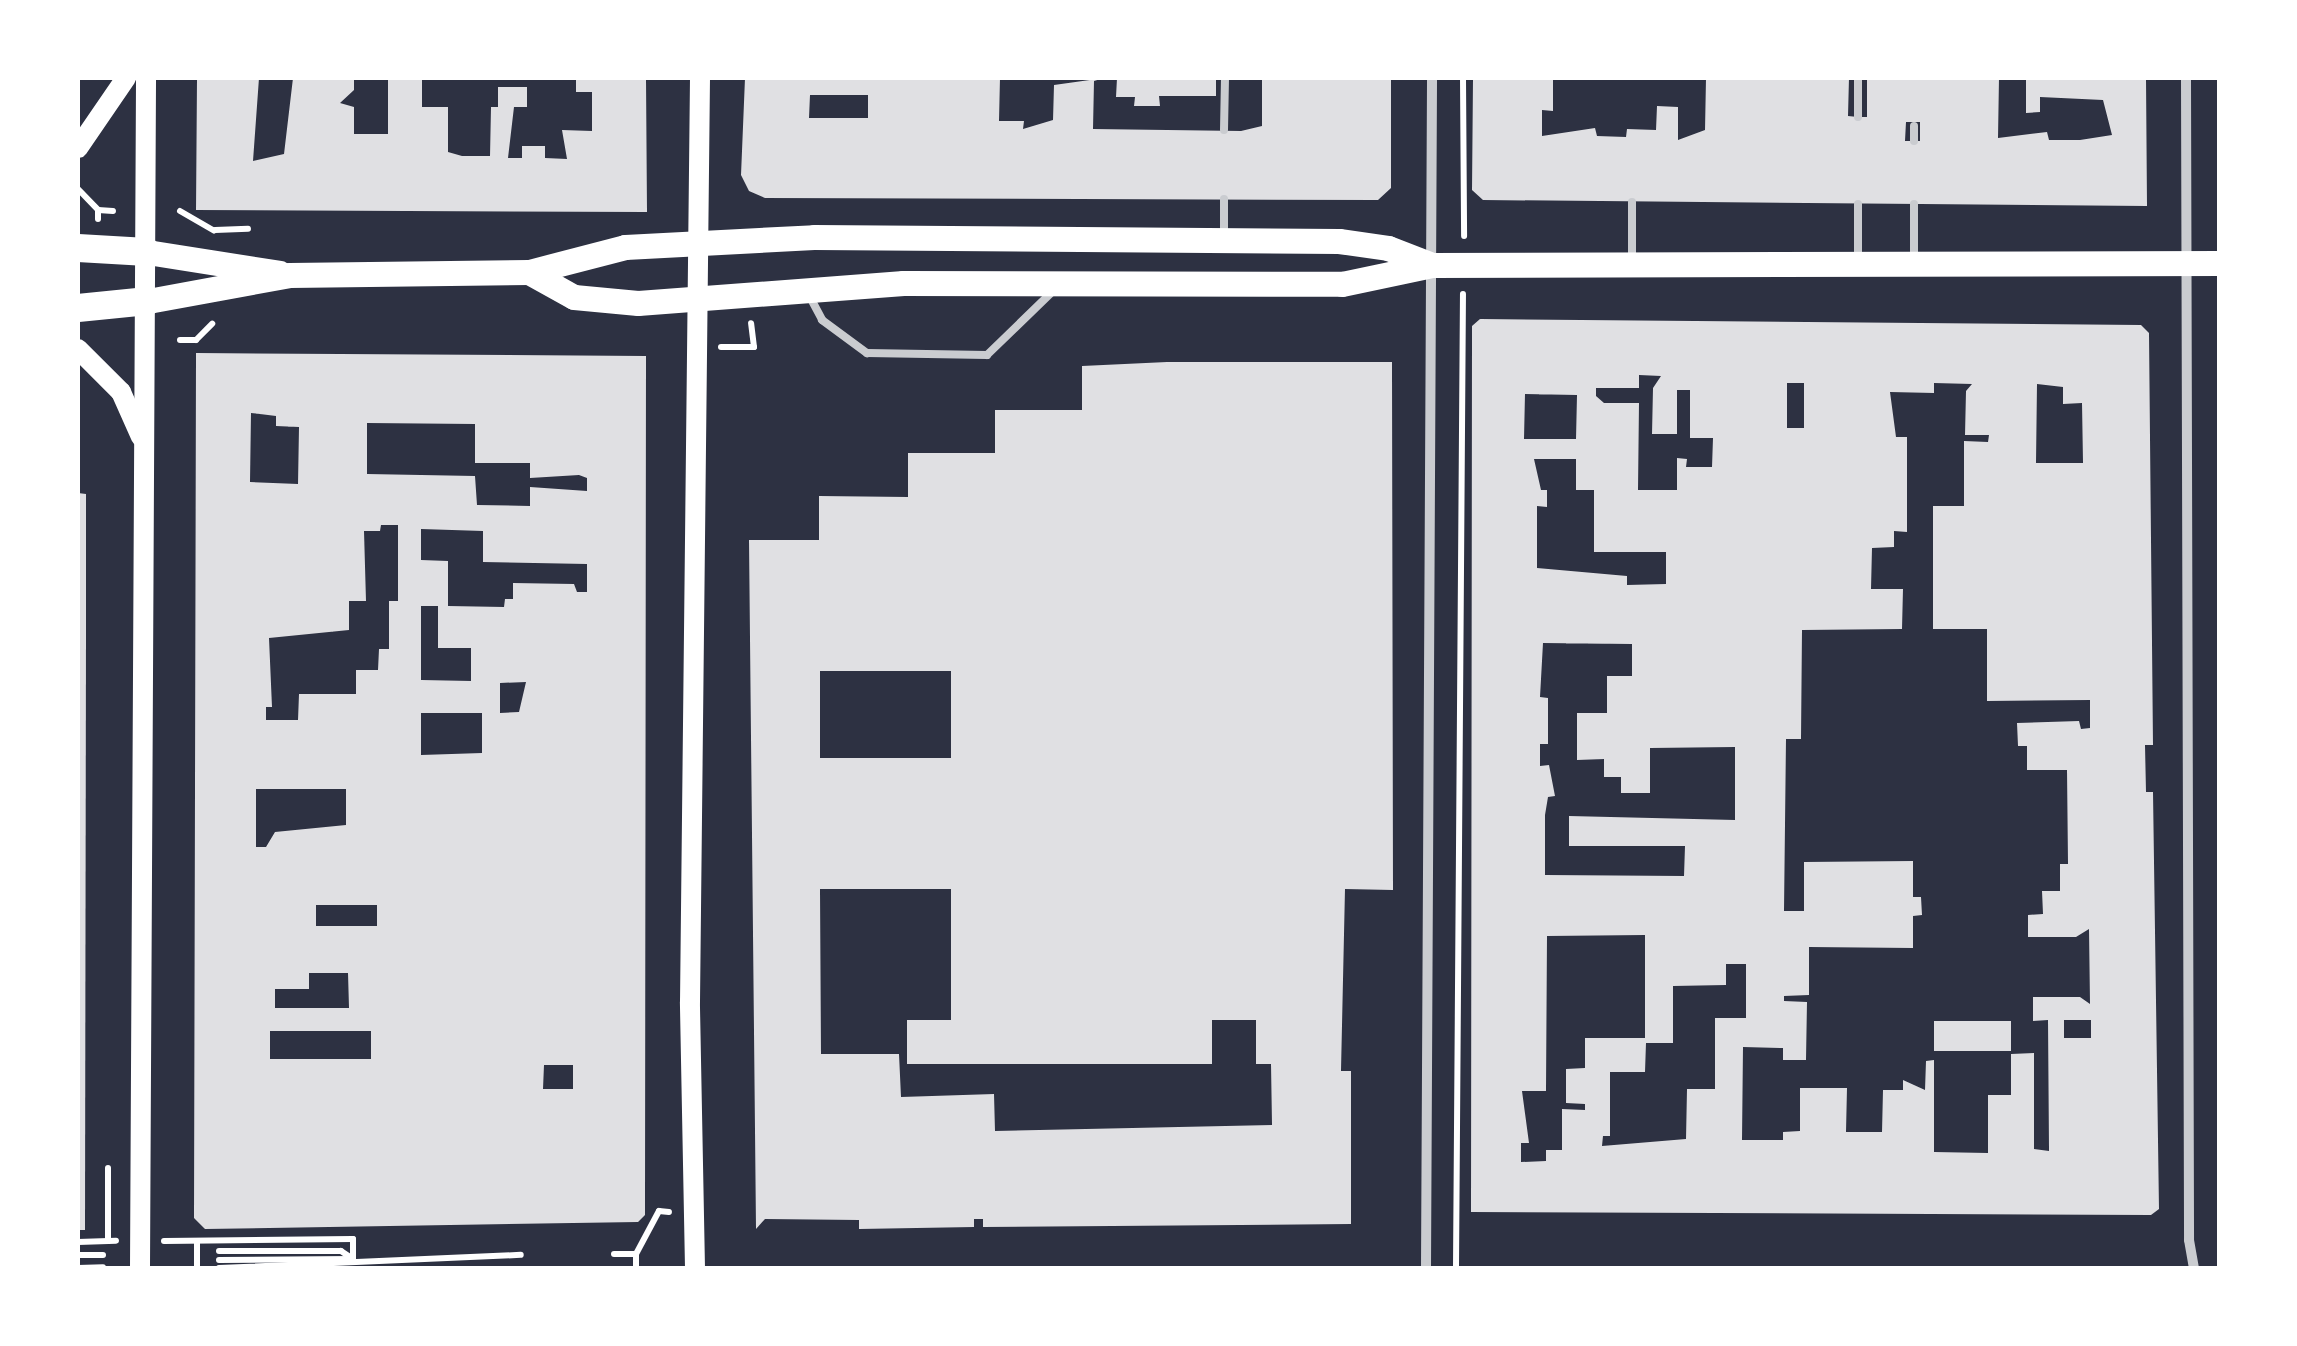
<!DOCTYPE html>
<html>
<head>
<meta charset="utf-8">
<style>
  body { margin:0 }
  #map { position:relative; width:2297px; height:1346px; overflow:hidden; background:#2d3142; font-family:Ubuntu,sans-serif }
  div>[style] { position:absolute }
  .building>* { inset:0; background:#e0e0e3; transform-origin:0 0 }
  .path>* { height:6px; margin:-3px; padding:0 3px; transform-origin:3px; border-radius:3px; background:#fff }
  .service>* { height:8px; margin:-4px; padding:0 4px; transform-origin:4px; border-radius:4px; background:#caccd0 }
  .minor>* { height:10px; margin:-5px; padding:0 5px; transform-origin:5px; border-radius:5px; background:#caccd0 }
  .secondary>* { height:20px; margin:-10px; padding:0 10px; transform-origin:10px; border-radius:10px; background:#fff }
  .primary>* { height:25px; margin:-12.5px; padding:0 12.5px; transform-origin:12.5px; border-radius:12.5px; background:#fff }
  .trunk>* { height:28px; margin:-14px; padding:0 14px; transform-origin:14px; border-radius:14px; background:#fff }
  span { translate:-50% -50%; white-space:nowrap; text-align:center; line-height:1.15; -webkit-text-stroke:8px #fff; paint-order:stroke }
  .frame { position:absolute; inset:0; border:80px solid #fff; pointer-events:none }
</style>
</head>
<body>
<div id="map">
  <div class="building">
    <i style="clip-path:polygon(197px 78px,259px 78px,253px 161px,284px 154px,293px 78px,354px 78px,354px 90px,340px 103px,354px 107px,354px 134px,388px 134px,388px 78px,422px 78px,422px 107px,448px 107px,448px 152px,462px 156px,490px 156px,491px 107px,498px 107px,498px 87px,527px 87px,527px 107px,514px 107px,508px 158px,522px 158px,522px 146px,545px 146px,545px 158px,567px 159px,562px 130px,592px 131px,592px 92px,576px 92px,576px 78px,646px 78px,647px 212px,196px 210px)"></i>
    <i style="clip-path:polygon(evenodd,745px 78px,1000px 78px,999px 121px,1024px 121px,1023px 129px,1053px 120px,1054px 85px,1104px 78px,1094px 81px,1093px 129px,1241px 131px,1262px 126px,1262px 78px,1391px 78px,1391px 188px,1378px 200px,765px 198px,749px 191px,741px 175px,745px 78px,810px 95px,868px 95px,868px 118px,809px 118px,810px 95px)"></i>
    <i style="clip-path:polygon(1117px 78px,1216px 78px,1216px 96px,1159px 96px,1160px 106px,1134px 106px,1135px 97px,1116px 97px)"></i>
    <i style="clip-path:polygon(evenodd,1473px 78px,1553px 78px,1553px 111px,1542px 110px,1542px 136px,1595px 128px,1597px 136px,1626px 137px,1627px 129px,1656px 130px,1657px 106px,1678px 107px,1678px 140px,1705px 130px,1706px 78px,1849px 78px,1848px 116px,1858px 117px,1867px 117px,1867px 78px,1999px 78px,1998px 138px,2047px 132px,2049px 140px,2080px 140px,2112px 135px,2103px 100px,2040px 97px,2040px 112px,2026px 113px,2026px 78px,2146px 78px,2147px 206px,1483px 200px,1472px 190px,1473px 78px,1906px 122px,1920px 122px,1920px 141px,1905px 141px,1906px 122px)"></i>
    <i style="clip-path:polygon(evenodd,1480px 319px,2141px 325px,2149px 333px,2153px 745px,2145px 745px,2146px 792px,2153px 792px,2159px 1209px,2151px 1215px,1471px 1212px,1472px 326px,1480px 319px,1639px 375px,1661px 376px,1653px 388px,1652px 434px,1677px 434px,1677px 390px,1690px 390px,1690px 438px,1713px 438px,1712px 467px,1686px 467px,1687px 459px,1677px 458px,1677px 490px,1638px 490px,1639px 403px,1604px 403px,1596px 396px,1596px 388px,1639px 388px,1639px 375px,1480px 319px,1787px 383px,1804px 383px,1804px 428px,1787px 428px,1787px 383px,1480px 319px,1934px 383px,1972px 384px,1966px 391px,1965px 435px,1989px 435px,1988px 442px,1964px 441px,1964px 506px,1933px 506px,1933px 629px,1987px 629px,1987px 701px,2090px 700px,2090px 728px,2081px 729px,2079px 721px,2017px 723px,2018px 746px,2027px 746px,2027px 770px,2067px 770px,2068px 864px,2060px 864px,2060px 891px,2042px 891px,2043px 914px,2028px 915px,2028px 937px,2076px 937px,2089px 929px,2090px 1004px,2080px 997px,2033px 997px,2033px 1021px,2048px 1020px,2049px 1151px,2034px 1149px,2034px 1053px,2011px 1054px,2011px 1095px,1988px 1095px,1988px 1153px,1934px 1152px,1934px 1060px,1926px 1061px,1925px 1090px,1903px 1080px,1903px 1090px,1883px 1090px,1882px 1132px,1846px 1132px,1847px 1088px,1800px 1088px,1800px 1131px,1783px 1132px,1783px 1140px,1742px 1140px,1743px 1047px,1783px 1048px,1783px 1060px,1806px 1060px,1807px 1002px,1784px 1001px,1784px 996px,1809px 995px,1809px 947px,1913px 948px,1913px 916px,1922px 915px,1921px 897px,1913px 897px,1913px 861px,1804px 862px,1804px 911px,1784px 911px,1786px 739px,1801px 739px,1802px 630px,1902px 629px,1903px 589px,1871px 589px,1872px 548px,1894px 547px,1894px 531px,1907px 532px,1907px 437px,1896px 437px,1890px 392px,1934px 393px,1934px 383px,1480px 319px,2037px 384px,2063px 387px,2063px 404px,2082px 403px,2083px 463px,2036px 463px,2037px 384px,1480px 319px,1525px 394px,1577px 395px,1576px 439px,1524px 439px,1525px 394px,1480px 319px,1534px 459px,1576px 459px,1576px 490px,1594px 490px,1594px 552px,1666px 552px,1666px 584px,1627px 585px,1627px 576px,1537px 568px,1537px 506px,1547px 507px,1547px 490px,1541px 490px,1534px 459px,1480px 319px,1543px 643px,1632px 644px,1632px 676px,1607px 676px,1607px 713px,1577px 713px,1577px 760px,1604px 759px,1604px 777px,1621px 777px,1621px 793px,1650px 793px,1650px 748px,1735px 747px,1735px 820px,1569px 816px,1569px 846px,1685px 846px,1684px 876px,1545px 875px,1545px 815px,1548px 797px,1555px 796px,1549px 765px,1540px 766px,1540px 744px,1548px 744px,1548px 698px,1540px 697px,1543px 643px,1480px 319px,1645px 935px,1645px 1038px,1585px 1038px,1585px 1068px,1566px 1069px,1566px 1103px,1585px 1104px,1585px 1110px,1562px 1109px,1562px 1150px,1546px 1150px,1546px 1161px,1521px 1162px,1521px 1143px,1529px 1143px,1522px 1091px,1546px 1091px,1547px 936px,1645px 935px,1480px 319px,1726px 964px,1746px 964px,1746px 1018px,1715px 1018px,1715px 1089px,1687px 1089px,1686px 1139px,1602px 1146px,1603px 1136px,1610px 1136px,1610px 1072px,1645px 1072px,1646px 1043px,1673px 1043px,1673px 986px,1726px 985px,1726px 964px,1480px 319px,2064px 1020px,2091px 1020px,2091px 1038px,2064px 1038px,2064px 1020px)"></i>
    <i style="clip-path:polygon(evenodd,196px 353px,646px 356px,645px 1215px,638px 1222px,205px 1229px,194px 1218px,196px 353px,251px 413px,276px 416px,276px 426px,299px 427px,298px 484px,250px 482px,251px 413px,196px 353px,367px 423px,475px 424px,475px 463px,530px 463px,530px 478px,579px 475px,587px 478px,587px 491px,530px 487px,530px 506px,477px 505px,475px 476px,367px 474px,367px 423px,196px 353px,381px 525px,398px 525px,398px 601px,389px 601px,389px 649px,379px 649px,378px 670px,356px 670px,356px 694px,299px 694px,298px 720px,266px 720px,266px 707px,272px 707px,269px 638px,349px 630px,349px 601px,366px 601px,364px 531px,380px 531px,381px 525px,196px 353px,421px 529px,483px 531px,483px 562px,587px 564px,587px 592px,577px 592px,574px 584px,513px 583px,513px 599px,505px 599px,504px 607px,448px 606px,448px 561px,421px 560px,421px 529px,196px 353px,421px 606px,438px 606px,438px 648px,471px 648px,471px 681px,421px 680px,421px 606px,196px 353px,526px 682px,519px 712px,500px 713px,500px 683px,526px 682px,196px 353px,421px 713px,482px 713px,482px 753px,421px 755px,421px 713px,196px 353px,256px 789px,346px 789px,346px 825px,275px 832px,266px 847px,256px 847px,256px 789px,196px 353px,316px 905px,377px 905px,377px 926px,316px 926px,316px 905px,196px 353px,309px 973px,348px 973px,349px 1008px,275px 1008px,275px 989px,309px 989px,309px 973px,196px 353px,270px 1031px,371px 1031px,371px 1059px,270px 1059px,270px 1031px,196px 353px,544px 1065px,573px 1065px,573px 1089px,543px 1089px,544px 1065px)"></i>
    <i style="clip-path:polygon(evenodd,1167px 362px,1392px 362px,1393px 890px,1345px 889px,1341px 1071px,1351px 1071px,1351px 1224px,983px 1227px,983px 1219px,974px 1219px,974px 1227px,859px 1229px,859px 1220px,765px 1219px,756px 1229px,749px 540px,819px 540px,819px 496px,908px 497px,908px 453px,995px 453px,995px 410px,1082px 410px,1082px 366px,1167px 362px,820px 671px,951px 671px,951px 758px,820px 758px,820px 671px,1167px 362px,820px 889px,951px 889px,951px 1020px,907px 1020px,907px 1064px,1212px 1064px,1212px 1020px,1256px 1020px,1256px 1064px,1271px 1064px,1272px 1125px,995px 1131px,994px 1094px,901px 1097px,899px 1054px,821px 1054px,820px 889px)"></i>
    <i style="clip-path:polygon(78px 493px,86px 494px,86px 632px,85px 1230px,78px 1230px)"></i>
    <i style="left:2011px;top:1021px;width:30px;height:77px;rotate:90deg"></i>
  </div>
  <div class="path">
    <i style="left:1463px;top:78px;width:158px;rotate:89.6deg"></i>
    <i style="left:78px;top:189px;width:29px;rotate:46deg"></i>
    <i style="left:98px;top:210px;width:9px;rotate:90deg"></i>
    <i style="left:98px;top:210px;width:15px;rotate:4deg"></i>
    <i style="left:180px;top:211px;width:39px;rotate:30deg"></i>
    <i style="left:215px;top:230px;width:33px;rotate:-2deg"></i>
    <i style="left:180px;top:340px;width:16px"></i>
    <i style="left:196px;top:340px;width:23px;rotate:-45deg"></i>
    <i style="left:721px;top:347px;width:33px"></i>
    <i style="left:754px;top:347px;width:24px;rotate:-97deg"></i>
    <i style="left:108px;top:1168px;width:73px;rotate:90deg"></i>
    <i style="left:164px;top:1241px;width:189px;rotate:-0.6deg"></i>
    <i style="left:353px;top:1239px;width:20px;rotate:90deg"></i>
    <i style="left:197px;top:1241px;width:27px;rotate:90deg"></i>
    <i style="left:78px;top:1242px;width:38px;rotate:-2deg"></i>
    <i style="left:219px;top:1251px;width:122px"></i>
    <i style="left:341px;top:1251px;width:14px;rotate:34deg"></i>
    <i style="left:353px;top:1259px;width:134px;rotate:179.6deg"></i>
    <i style="left:614px;top:1254px;width:22px"></i>
    <i style="left:636px;top:1254px;width:14px;rotate:90deg"></i>
    <i style="left:636px;top:1254px;width:49px;rotate:-61.9deg"></i>
    <i style="left:659px;top:1211px;width:10px;rotate:6deg"></i>
    <i style="left:78px;top:1255px;width:25px"></i>
    <i style="left:78px;top:1268px;width:25px;rotate:-2deg"></i>
    <i style="left:219px;top:1268px;width:302px;rotate:-2.5deg"></i>
    <i style="left:1456px;top:1268px;width:974px;rotate:-89.59deg"></i>
  </div>
  <div class="service">
    <i style="left:1858px;top:117px;width:39px;rotate:-90deg"></i>
    <i style="left:1224px;top:130px;width:52px;rotate:-88.9deg"></i>
    <i style="left:1914px;top:141px;width:15px;rotate:-90deg"></i>
    <i style="left:1224px;top:199px;width:37px;rotate:90deg"></i>
    <i style="left:1858px;top:204px;width:57px;rotate:90deg"></i>
    <i style="left:1914px;top:204px;width:56px;rotate:90deg"></i>
    <i style="left:1632px;top:260px;width:58px;rotate:-90deg"></i>
    <i style="left:810px;top:297px;width:26px;rotate:62deg"></i>
    <i style="left:822px;top:320px;width:56px;rotate:36.3deg"></i>
    <i style="left:867px;top:353px;width:120px;rotate:1deg"></i>
    <i style="left:987px;top:355px;width:95px;rotate:-44.1deg"></i>
  </div>
  <div class="minor">
    <i style="left:2186px;top:78px;width:1162px;rotate:89.85deg"></i>
    <i style="left:2189px;top:1240px;width:28px;rotate:80deg"></i>
    <i style="left:1426px;top:1268px;width:1190px;rotate:-89.71deg"></i>
  </div>
  <div class="secondary">
    <i style="left:78px;top:148px;width:85px;rotate:-55.6deg"></i>
    <i style="left:78px;top:349px;width:61px;rotate:45deg"></i>
    <i style="left:121px;top:392px;width:49px;rotate:66deg"></i>
    <i style="left:140px;top:1268px;width:1190px;rotate:-89.71deg"></i>
    <i style="left:695px;top:1268px;width:266px;rotate:-91.1deg"></i>
    <i style="left:690px;top:1002px;width:924px;rotate:-89.38deg"></i>
  </div>
  <div class="primary">
    <i style="left:147px;top:252px;width:134px;rotate:9deg"></i>
    <i style="left:529px;top:272px;width:51px;rotate:29.1deg"></i>
    <i style="left:574px;top:297px;width:64px;rotate:5.4deg"></i>
    <i style="left:638px;top:303px;width:266px;rotate:-4.3deg"></i>
    <i style="left:903px;top:283px;width:439px;rotate:0.1deg"></i>
    <i style="left:1342px;top:284px;width:92px;rotate:-11.9deg"></i>
    <i style="left:1432px;top:265px;width:788px;rotate:-0.15deg"></i>
    <i style="left:148px;top:301px;width:143px;rotate:-10.4deg"></i>
    <i style="left:289px;top:275px;width:240px;rotate:-0.7deg"></i>
    <i style="left:529px;top:272px;width:99px;rotate:-14.6deg"></i>
    <i style="left:625px;top:247px;width:189px;rotate:-3deg"></i>
    <i style="left:814px;top:237px;width:525px;rotate:0.44deg"></i>
    <i style="left:1339px;top:241px;width:49px;rotate:8.1deg"></i>
    <i style="left:1388px;top:248px;width:47px;rotate:21.1deg"></i>
  </div>
  <div class="trunk">
    <i style="left:78px;top:248px;width:69px;rotate:3.3deg"></i>
    <i style="left:78px;top:308px;width:70px;rotate:-5.7deg"></i>
  </div>
  <div class="frame"></div>
</div>
</body>
</html>
